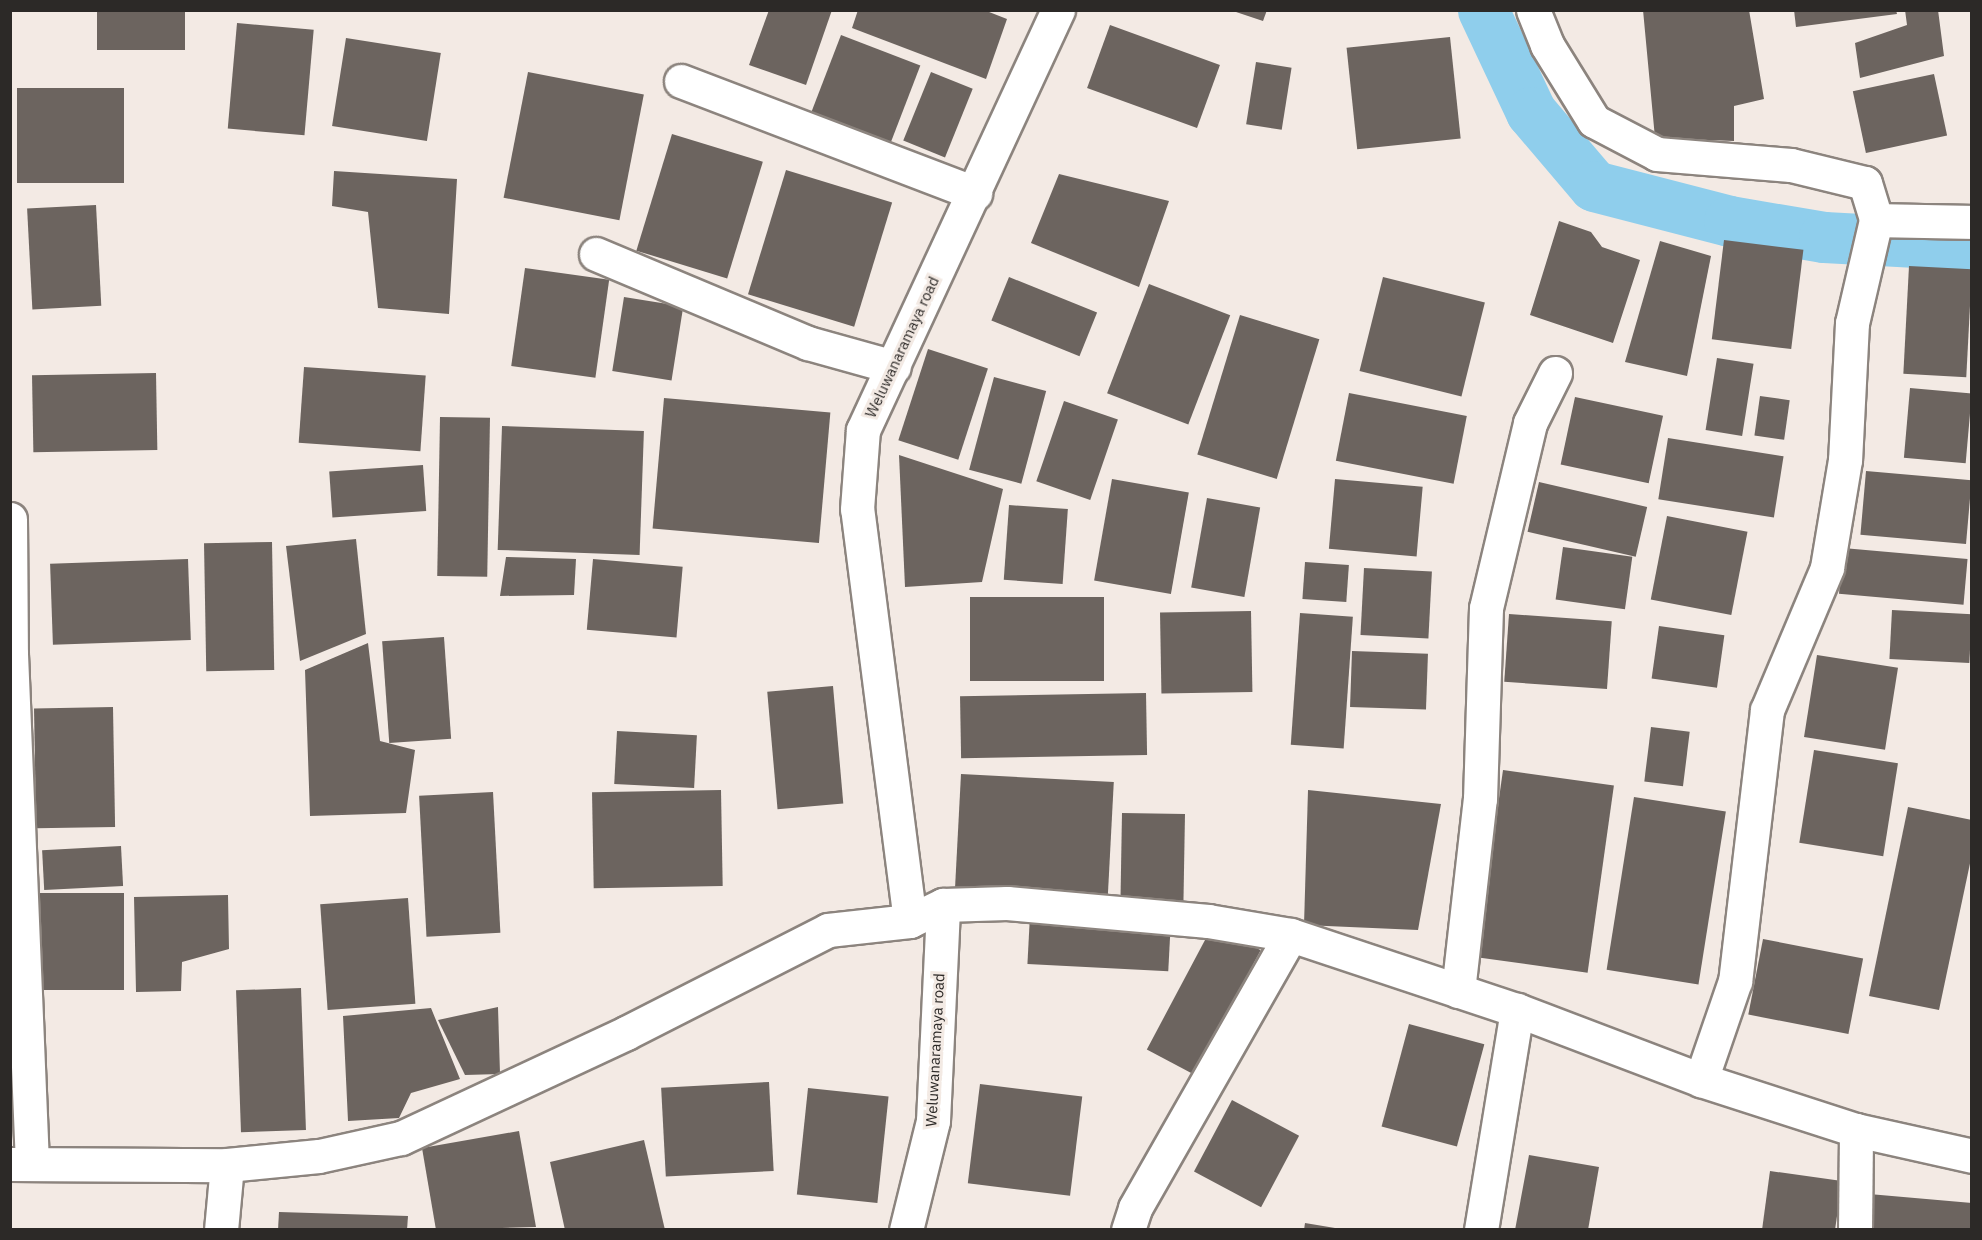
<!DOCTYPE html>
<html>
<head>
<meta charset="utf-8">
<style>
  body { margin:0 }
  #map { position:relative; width:1982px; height:1240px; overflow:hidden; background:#f3eae4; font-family:"IBM Plex Sans",sans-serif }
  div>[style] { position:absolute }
  .canal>* { height:51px; margin:-25.5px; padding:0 25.5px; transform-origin:25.5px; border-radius:25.5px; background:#8fceec }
  .building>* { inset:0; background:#6c645f; transform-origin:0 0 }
  .roads { filter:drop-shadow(2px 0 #8c847e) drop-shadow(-2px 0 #8c847e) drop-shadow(0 2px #8c847e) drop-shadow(0 -2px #8c847e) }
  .minor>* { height:33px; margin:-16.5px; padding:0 16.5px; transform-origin:16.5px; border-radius:16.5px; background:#fff }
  span { translate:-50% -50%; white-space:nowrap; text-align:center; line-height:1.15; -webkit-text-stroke:6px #f3eae4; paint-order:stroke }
  .street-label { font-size:15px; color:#2c2927 }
  .frame { position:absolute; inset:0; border:12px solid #2c2927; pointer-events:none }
</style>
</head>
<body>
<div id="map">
  <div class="canal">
    <i style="left:1483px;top:10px;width:113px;rotate:64.8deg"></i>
    <i style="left:1531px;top:112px;width:97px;rotate:49.6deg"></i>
    <i style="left:1594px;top:186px;width:139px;rotate:14.5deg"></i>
    <i style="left:1729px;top:221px;width:96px;rotate:9.6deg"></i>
    <i style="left:1824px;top:237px;width:148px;rotate:3.1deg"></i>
  </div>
  <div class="building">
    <i style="left:97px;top:10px;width:88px;height:40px"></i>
    <i style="clip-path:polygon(769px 10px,832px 10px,806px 85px,749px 65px)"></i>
    <i style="clip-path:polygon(858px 10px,984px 10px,1007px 19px,986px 79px,852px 28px)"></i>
    <i style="clip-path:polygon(1230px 10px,1267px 10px,1263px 21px)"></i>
    <i style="clip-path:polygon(1643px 10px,1749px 10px,1764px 99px,1734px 106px,1734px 141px,1655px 138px)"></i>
    <i style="clip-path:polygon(1794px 10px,1896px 10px,1897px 14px,1796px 27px)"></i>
    <i style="clip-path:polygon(1905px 10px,1938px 10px,1944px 56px,1860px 78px,1855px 43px,1907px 25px)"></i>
    <i style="left:237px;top:23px;width:77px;height:106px;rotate:5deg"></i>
    <i style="left:1110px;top:25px;width:117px;height:67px;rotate:20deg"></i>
    <i style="left:841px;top:35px;width:85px;height:85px;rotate:21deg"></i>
    <i style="left:1450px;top:37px;width:102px;height:104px;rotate:84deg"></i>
    <i style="left:346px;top:38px;width:96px;height:89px;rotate:9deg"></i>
    <i style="left:1256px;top:62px;width:36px;height:63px;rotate:9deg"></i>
    <i style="left:528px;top:72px;width:118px;height:128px;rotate:11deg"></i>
    <i style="left:931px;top:72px;width:45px;height:74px;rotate:22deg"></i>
    <i style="left:1934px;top:74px;width:63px;height:83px;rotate:78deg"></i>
    <i style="left:17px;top:88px;width:107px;height:95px"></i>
    <i style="left:672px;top:134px;width:95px;height:122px;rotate:17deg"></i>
    <i style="left:786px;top:170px;width:111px;height:130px;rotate:17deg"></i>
    <i style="clip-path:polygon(334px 171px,457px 179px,449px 314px,378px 308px,368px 212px,332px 206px)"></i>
    <i style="clip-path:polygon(1059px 174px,1169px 201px,1139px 287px,1031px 243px)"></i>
    <i style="left:96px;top:205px;width:101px;height:69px;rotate:87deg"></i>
    <i style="clip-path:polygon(1559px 221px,1591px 232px,1602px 247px,1640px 260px,1613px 343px,1530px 315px)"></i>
    <i style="left:1724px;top:240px;width:80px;height:100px;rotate:7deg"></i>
    <i style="clip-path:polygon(1660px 241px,1711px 256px,1687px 376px,1625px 362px)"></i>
    <i style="left:1909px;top:266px;width:63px;height:108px;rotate:3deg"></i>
    <i style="left:525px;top:268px;width:85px;height:99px;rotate:8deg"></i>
    <i style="left:1009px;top:277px;width:95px;height:47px;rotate:22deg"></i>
    <i style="left:1383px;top:277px;width:105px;height:97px;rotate:14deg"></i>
    <i style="left:1149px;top:284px;width:87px;height:117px;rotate:21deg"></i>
    <i style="left:624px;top:297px;width:60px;height:75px;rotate:9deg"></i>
    <i style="left:1240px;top:315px;width:83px;height:146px;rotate:17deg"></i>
    <i style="left:928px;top:349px;width:63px;height:96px;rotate:18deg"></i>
    <i style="left:1717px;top:358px;width:37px;height:73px;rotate:9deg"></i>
    <i style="left:304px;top:367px;width:122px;height:76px;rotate:4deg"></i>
    <i style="left:156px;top:373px;width:77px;height:124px;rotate:89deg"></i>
    <i style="left:994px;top:377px;width:54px;height:96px;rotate:15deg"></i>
    <i style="left:1910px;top:388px;width:62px;height:70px;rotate:5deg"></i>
    <i style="left:1349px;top:393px;width:120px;height:69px;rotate:11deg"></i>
    <i style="left:1760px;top:396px;width:30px;height:40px;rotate:8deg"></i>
    <i style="left:1575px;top:397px;width:90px;height:69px;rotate:12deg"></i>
    <i style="left:664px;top:398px;width:167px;height:131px;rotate:5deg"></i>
    <i style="left:1064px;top:401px;width:57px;height:85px;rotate:19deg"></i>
    <i style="left:440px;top:417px;width:50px;height:159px;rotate:1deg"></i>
    <i style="left:502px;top:426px;width:142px;height:124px;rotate:2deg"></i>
    <i style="left:1668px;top:438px;width:117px;height:62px;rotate:9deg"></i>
    <i style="clip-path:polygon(899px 455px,1003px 489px,982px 582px,905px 587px)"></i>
    <i style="left:423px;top:465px;width:46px;height:94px;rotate:86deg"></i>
    <i style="left:1866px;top:471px;width:106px;height:64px;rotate:5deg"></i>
    <i style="left:1112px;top:479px;width:78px;height:103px;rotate:10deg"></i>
    <i style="left:1335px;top:479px;width:88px;height:70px;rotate:5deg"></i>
    <i style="left:1539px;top:482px;width:111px;height:51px;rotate:13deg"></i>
    <i style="left:1207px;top:498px;width:54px;height:91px;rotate:10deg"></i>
    <i style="left:1009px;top:505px;width:59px;height:75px;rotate:4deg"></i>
    <i style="left:1667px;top:516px;width:82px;height:85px;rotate:11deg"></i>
    <i style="clip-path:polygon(356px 539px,366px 634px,300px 661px,286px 546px)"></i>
    <i style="left:272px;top:542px;width:128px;height:68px;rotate:89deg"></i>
    <i style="left:1563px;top:547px;width:70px;height:53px;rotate:8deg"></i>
    <i style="left:1843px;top:548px;width:125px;height:46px;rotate:5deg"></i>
    <i style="clip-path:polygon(506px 557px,576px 559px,574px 595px,500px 596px)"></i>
    <i style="left:188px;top:559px;width:81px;height:138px;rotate:88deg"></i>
    <i style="left:593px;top:559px;width:90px;height:71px;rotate:5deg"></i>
    <i style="left:1305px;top:562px;width:44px;height:37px;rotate:4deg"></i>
    <i style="left:1364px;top:568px;width:68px;height:67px;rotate:3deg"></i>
    <i style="left:970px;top:597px;width:134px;height:84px"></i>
    <i style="left:1892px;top:610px;width:80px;height:49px;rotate:3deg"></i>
    <i style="left:1251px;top:611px;width:81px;height:91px;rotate:89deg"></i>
    <i style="left:1300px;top:613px;width:53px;height:132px;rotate:4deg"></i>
    <i style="left:1509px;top:614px;width:103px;height:68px;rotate:4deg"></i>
    <i style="left:1659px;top:626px;width:66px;height:53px;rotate:8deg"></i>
    <i style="left:444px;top:637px;width:102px;height:62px;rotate:86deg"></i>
    <i style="clip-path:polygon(368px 643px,380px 741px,415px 750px,406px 813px,310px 816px,305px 670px)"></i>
    <i style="left:1352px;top:651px;width:76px;height:56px;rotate:2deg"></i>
    <i style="left:1817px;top:655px;width:82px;height:83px;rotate:9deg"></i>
    <i style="left:833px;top:686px;width:118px;height:66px;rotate:85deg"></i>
    <i style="left:1146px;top:693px;width:62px;height:186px;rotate:89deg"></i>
    <i style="left:113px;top:707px;width:120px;height:79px;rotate:89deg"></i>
    <i style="left:1651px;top:727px;width:39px;height:55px;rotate:7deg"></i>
    <i style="left:617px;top:731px;width:80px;height:53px;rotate:3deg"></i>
    <i style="left:1814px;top:750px;width:85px;height:94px;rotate:9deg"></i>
    <i style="left:1503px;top:770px;width:112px;height:189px;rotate:8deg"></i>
    <i style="left:961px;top:774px;width:153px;height:117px;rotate:3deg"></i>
    <i style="left:721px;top:790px;width:96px;height:129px;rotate:89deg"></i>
    <i style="clip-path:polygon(1308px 790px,1441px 804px,1418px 930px,1304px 925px)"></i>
    <i style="left:493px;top:792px;width:141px;height:74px;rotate:87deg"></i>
    <i style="left:1634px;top:797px;width:93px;height:175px;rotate:9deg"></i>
    <i style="clip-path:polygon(1908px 807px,1972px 820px,1972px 854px,1939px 1010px,1869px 996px)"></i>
    <i style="left:1122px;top:813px;width:63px;height:87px;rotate:1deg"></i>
    <i style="left:121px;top:846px;width:40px;height:79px;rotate:87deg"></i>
    <i style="left:124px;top:893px;width:97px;height:85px;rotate:90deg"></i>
    <i style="clip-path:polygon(228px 895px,229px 949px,182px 962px,181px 991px,136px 992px,134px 897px)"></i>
    <i style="left:408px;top:898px;width:106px;height:88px;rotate:86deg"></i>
    <i style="left:1030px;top:915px;width:141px;height:49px;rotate:3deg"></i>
    <i style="left:1213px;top:925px;width:54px;height:141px;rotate:28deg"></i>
    <i style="left:1763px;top:939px;width:102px;height:77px;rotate:11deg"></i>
    <i style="left:301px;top:988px;width:142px;height:65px;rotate:88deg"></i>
    <i style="clip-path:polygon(498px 1007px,500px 1074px,465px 1075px,438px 1020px)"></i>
    <i style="clip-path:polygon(431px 1008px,460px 1079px,411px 1093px,399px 1118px,348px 1121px,343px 1016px)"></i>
    <i style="left:1409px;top:1024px;width:78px;height:106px;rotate:15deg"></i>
    <i style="left:769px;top:1082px;width:89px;height:108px;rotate:87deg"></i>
    <i style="left:980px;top:1084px;width:103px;height:100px;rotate:7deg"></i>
    <i style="left:808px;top:1088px;width:81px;height:107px;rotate:6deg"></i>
    <i style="left:1232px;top:1100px;width:76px;height:81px;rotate:28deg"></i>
    <i style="clip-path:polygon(519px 1131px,536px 1227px,436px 1230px,422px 1148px)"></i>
    <i style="clip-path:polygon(644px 1140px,665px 1230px,565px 1230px,550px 1162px)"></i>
    <i style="clip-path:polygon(1529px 1155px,1599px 1167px,1588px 1230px,1515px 1230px)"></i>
    <i style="clip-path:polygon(1770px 1171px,1842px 1181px,1835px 1230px,1762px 1230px)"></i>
    <i style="clip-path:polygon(1869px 1194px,1972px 1203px,1972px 1230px,1865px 1230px)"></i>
    <i style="clip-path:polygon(279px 1212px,408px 1216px,407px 1230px,278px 1230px)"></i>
    <i style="clip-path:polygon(1305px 1223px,1335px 1228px,1335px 1230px,1304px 1230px)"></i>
  </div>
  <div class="roads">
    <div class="minor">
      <i style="left:1533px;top:10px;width:38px;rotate:68deg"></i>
      <i style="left:1547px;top:45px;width:89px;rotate:58.3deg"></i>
      <i style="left:1594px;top:121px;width:71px;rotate:27.6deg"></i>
      <i style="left:1657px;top:154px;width:134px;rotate:4.7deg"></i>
      <i style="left:1791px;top:165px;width:76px;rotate:13.7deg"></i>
      <i style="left:1865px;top:183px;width:39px;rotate:73deg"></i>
      <i style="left:1876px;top:220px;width:106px;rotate:103.1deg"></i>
      <i style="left:1852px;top:323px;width:137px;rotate:92.9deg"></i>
      <i style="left:1845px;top:460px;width:109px;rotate:99.5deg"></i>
      <i style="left:1827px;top:568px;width:154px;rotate:112.9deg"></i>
      <i style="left:1767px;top:710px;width:273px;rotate:96.7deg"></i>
      <i style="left:1735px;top:981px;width:105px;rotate:109deg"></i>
      <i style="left:681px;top:81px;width:315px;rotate:20.9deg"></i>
      <i style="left:1876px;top:220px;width:96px;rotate:1.2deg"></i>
      <i style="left:596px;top:254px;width:230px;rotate:22.8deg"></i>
      <i style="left:808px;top:343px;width:89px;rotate:15.6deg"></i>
      <i style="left:10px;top:519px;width:135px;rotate:89.6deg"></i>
      <i style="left:11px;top:654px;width:510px;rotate:87.64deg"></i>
      <i style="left:910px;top:921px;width:415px;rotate:-97.3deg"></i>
      <i style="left:857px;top:509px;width:79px;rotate:-85.7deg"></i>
      <i style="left:863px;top:430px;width:463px;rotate:-65.1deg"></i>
      <i style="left:1458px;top:991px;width:193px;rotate:-83.5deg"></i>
      <i style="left:1480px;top:799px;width:191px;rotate:-88.2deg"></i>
      <i style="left:1486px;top:608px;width:190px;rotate:-76.6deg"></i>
      <i style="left:1530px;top:423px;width:56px;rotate:-63.4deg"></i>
      <i style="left:10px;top:1164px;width:217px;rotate:0.3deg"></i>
      <i style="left:227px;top:1165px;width:92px;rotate:-5.6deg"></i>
      <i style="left:319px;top:1156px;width:84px;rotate:-12.4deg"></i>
      <i style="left:401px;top:1138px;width:248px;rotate:-25deg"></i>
      <i style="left:626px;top:1033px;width:227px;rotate:-27deg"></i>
      <i style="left:828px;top:930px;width:82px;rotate:-6.3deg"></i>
      <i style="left:910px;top:921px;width:37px;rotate:-26deg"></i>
      <i style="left:943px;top:905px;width:64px;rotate:-1.8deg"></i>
      <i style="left:1007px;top:903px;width:202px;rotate:5.1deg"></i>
      <i style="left:1208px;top:921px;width:84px;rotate:9.6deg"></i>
      <i style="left:1291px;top:935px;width:238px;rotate:18.4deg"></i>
      <i style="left:1517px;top:1010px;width:197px;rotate:20.8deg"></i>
      <i style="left:1701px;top:1080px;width:163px;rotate:17.9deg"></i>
      <i style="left:1856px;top:1130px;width:119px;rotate:12.6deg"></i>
      <i style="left:221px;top:1230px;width:65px;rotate:-84.7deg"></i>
      <i style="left:906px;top:1230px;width:112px;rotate:-76.1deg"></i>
      <i style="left:933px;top:1121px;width:216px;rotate:-87.3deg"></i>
      <i style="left:1128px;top:1230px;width:23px;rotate:-72deg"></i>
      <i style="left:1135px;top:1208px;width:314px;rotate:-60.3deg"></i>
      <i style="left:1481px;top:1230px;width:223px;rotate:-80.7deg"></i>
      <i style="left:1855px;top:1230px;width:100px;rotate:-89.4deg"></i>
    </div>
  </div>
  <div class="street-label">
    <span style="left:902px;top:347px;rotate:-65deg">Weluwanaramaya road</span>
    <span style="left:935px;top:1050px;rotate:-87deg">Weluwanaramaya road</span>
  </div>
  <div class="frame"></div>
</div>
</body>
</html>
